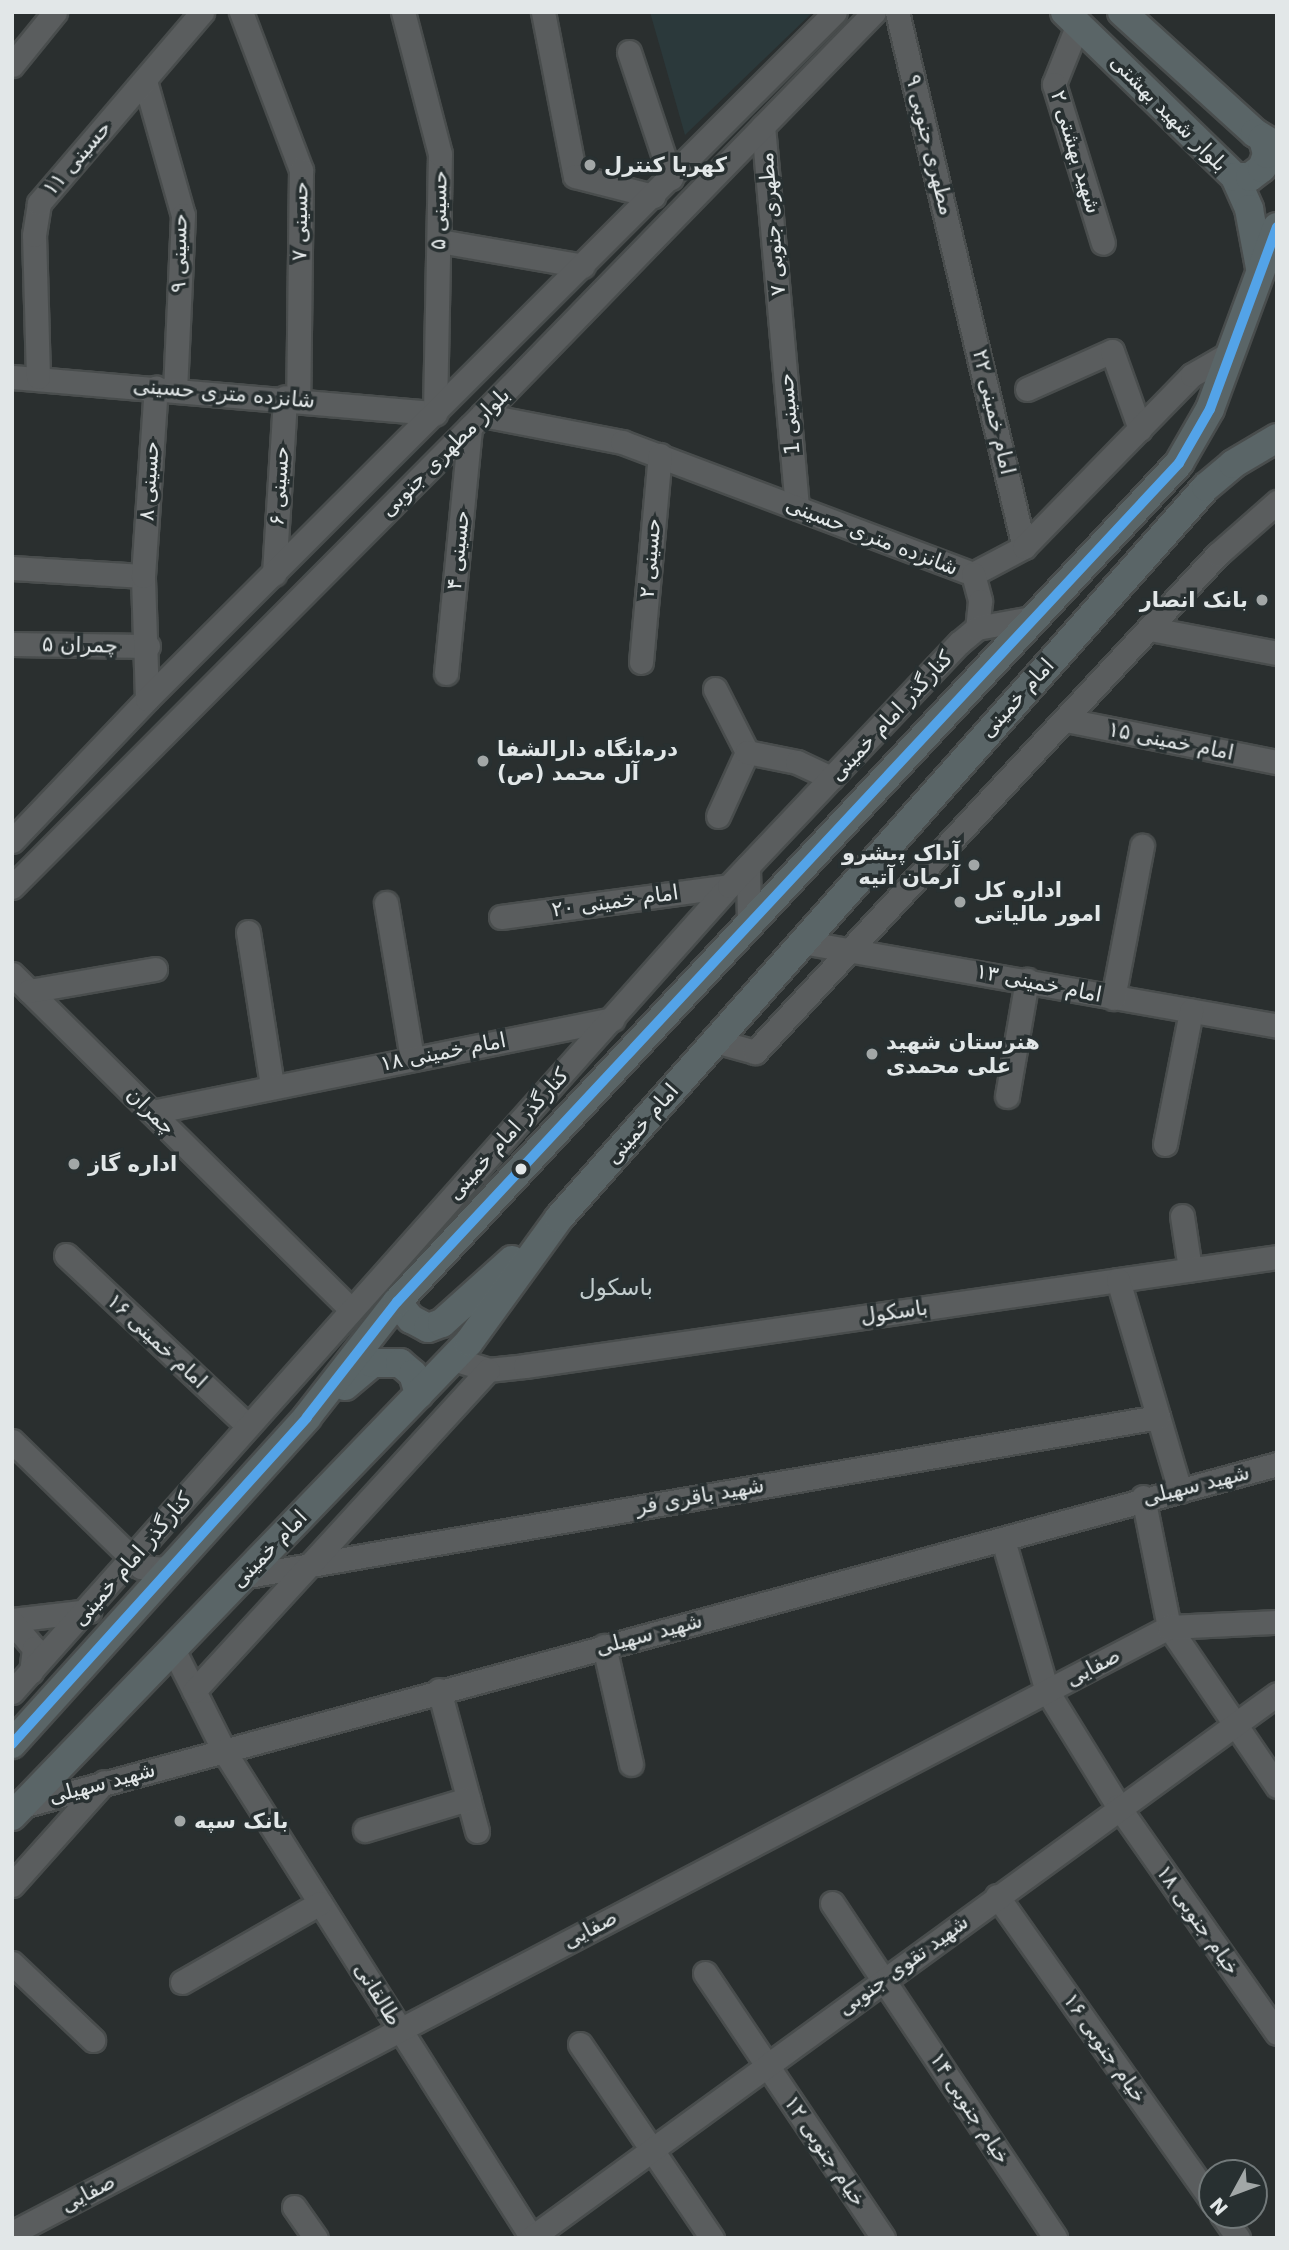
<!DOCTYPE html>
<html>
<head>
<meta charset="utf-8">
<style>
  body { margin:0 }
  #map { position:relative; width:1289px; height:2250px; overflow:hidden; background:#2a2f2f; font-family:"DejaVu Sans",Vazirmatn,sans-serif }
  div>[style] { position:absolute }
  .built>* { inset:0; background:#2b393b }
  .roads { filter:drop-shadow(2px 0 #494d4d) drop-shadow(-2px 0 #494d4d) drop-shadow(0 2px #494d4d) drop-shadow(0 -2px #494d4d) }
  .minor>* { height:23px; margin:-11.5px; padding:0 11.5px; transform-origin:11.5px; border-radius:11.5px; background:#5a5d5e }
  .major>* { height:28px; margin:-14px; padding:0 14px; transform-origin:14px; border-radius:14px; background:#5a6567 }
  .bus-1>* { height:10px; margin:-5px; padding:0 5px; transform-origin:5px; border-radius:5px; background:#53a3e8 }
  .dots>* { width:19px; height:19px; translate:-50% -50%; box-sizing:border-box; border:4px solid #283031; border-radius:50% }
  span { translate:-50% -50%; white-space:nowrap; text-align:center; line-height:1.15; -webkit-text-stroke:7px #283031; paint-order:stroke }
  .street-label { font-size:21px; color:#e2e7e8 }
  .poi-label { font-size:21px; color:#e2e7e8; font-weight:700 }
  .left { translate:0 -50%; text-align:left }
  .right { translate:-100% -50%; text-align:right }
  .neighbourhood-label { font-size:23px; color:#c1cbcc }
  .frame { position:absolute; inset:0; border:14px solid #e2e7e8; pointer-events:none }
  .north { position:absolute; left:1198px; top:2159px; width:70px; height:70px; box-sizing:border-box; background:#283031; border:2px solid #72797a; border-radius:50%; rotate:229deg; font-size:19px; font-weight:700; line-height:28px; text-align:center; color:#e2e7e8 }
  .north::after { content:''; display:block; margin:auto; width:24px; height:32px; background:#a2a7a7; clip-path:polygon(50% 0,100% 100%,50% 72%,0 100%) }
</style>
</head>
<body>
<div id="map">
  <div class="built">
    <i style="clip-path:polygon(650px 12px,813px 12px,685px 135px)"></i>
  </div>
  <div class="roads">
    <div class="minor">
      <i style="left:241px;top:12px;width:169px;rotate:69.2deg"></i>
      <i style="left:301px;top:170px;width:230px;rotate:90.7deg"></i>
      <i style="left:543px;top:12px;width:167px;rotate:79deg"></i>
      <i style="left:575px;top:176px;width:81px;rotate:14.4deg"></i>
      <i style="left:897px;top:12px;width:550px;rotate:76.65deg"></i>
      <i style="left:1078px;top:24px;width:65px;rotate:111.8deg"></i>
      <i style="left:1054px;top:84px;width:166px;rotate:72.9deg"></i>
      <i style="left:629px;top:52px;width:133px;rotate:71.6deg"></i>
      <i style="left:12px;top:65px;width:68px;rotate:-50.9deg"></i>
      <i style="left:145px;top:81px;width:139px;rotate:74.2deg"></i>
      <i style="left:183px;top:215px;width:173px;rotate:92.6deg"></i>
      <i style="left:763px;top:126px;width:383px;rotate:84.9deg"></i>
      <i style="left:439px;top:241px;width:146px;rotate:9.8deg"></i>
      <i style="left:12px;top:377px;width:425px;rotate:4.9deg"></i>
      <i style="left:435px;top:413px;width:259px;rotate:-88.9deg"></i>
      <i style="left:440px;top:154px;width:147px;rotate:-104.6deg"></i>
      <i style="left:38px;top:377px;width:142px;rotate:-91.6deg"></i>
      <i style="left:34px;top:235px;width:32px;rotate:-81deg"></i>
      <i style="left:39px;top:203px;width:251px;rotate:-49.5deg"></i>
      <i style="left:1027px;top:389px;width:93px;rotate:-24.1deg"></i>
      <i style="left:1112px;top:351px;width:83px;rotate:70.3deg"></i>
      <i style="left:482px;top:415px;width:143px;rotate:10.9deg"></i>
      <i style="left:622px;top:442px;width:375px;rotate:20.6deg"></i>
      <i style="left:973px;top:574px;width:58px;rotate:-27.9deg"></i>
      <i style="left:1024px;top:547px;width:240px;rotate:-45.7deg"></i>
      <i style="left:1192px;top:375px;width:46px;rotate:-29.9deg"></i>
      <i style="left:12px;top:568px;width:131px;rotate:3.5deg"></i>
      <i style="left:274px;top:574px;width:177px;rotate:-86.4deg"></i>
      <i style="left:973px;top:574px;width:28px;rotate:75deg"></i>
      <i style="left:980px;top:601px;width:27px;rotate:96deg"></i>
      <i style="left:1151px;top:629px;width:128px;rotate:10.8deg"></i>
      <i style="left:12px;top:644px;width:136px;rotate:0.8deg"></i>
      <i style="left:641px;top:662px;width:208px;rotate:-84.8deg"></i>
      <i style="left:446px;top:673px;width:247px;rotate:-84.4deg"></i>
      <i style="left:715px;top:689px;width:71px;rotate:63.1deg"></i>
      <i style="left:147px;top:699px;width:123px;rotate:-91.9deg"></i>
      <i style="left:143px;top:576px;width:189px;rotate:-86.1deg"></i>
      <i style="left:1066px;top:720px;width:215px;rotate:11.3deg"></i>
      <i style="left:718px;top:816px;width:70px;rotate:-65.6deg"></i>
      <i style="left:747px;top:752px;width:51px;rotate:11.3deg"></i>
      <i style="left:797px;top:762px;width:38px;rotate:25deg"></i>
      <i style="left:12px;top:841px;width:196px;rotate:-46.4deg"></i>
      <i style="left:147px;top:699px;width:972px;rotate:-44.96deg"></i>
      <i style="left:748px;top:866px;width:59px;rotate:89deg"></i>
      <i style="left:12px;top:887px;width:666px;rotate:-45.12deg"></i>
      <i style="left:482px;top:415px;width:562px;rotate:-45.79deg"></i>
      <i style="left:386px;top:903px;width:158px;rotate:80.5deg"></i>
      <i style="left:501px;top:917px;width:230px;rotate:-7.7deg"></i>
      <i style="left:248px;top:932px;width:155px;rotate:81.1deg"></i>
      <i style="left:802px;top:942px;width:482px;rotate:10deg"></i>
      <i style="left:12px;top:974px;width:474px;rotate:44.7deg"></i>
      <i style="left:29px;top:991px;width:128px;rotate:-9.9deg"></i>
      <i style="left:1113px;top:998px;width:155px;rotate:-79.2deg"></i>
      <i style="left:715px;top:1041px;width:41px;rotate:15.4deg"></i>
      <i style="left:755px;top:1052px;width:680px;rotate:-47.09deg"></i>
      <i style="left:1218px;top:554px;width:79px;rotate:-41.4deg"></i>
      <i style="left:1007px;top:1096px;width:118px;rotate:-80.2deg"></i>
      <i style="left:152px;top:1112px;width:470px;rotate:-11.4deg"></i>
      <i style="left:1165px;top:1144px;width:136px;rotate:-78.9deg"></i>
      <i style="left:1182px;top:1216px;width:54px;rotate:81.4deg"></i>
      <i style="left:66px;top:1255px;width:250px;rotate:43.2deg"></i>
      <i style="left:1118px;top:1280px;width:161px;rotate:-8.2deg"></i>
      <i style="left:453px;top:1359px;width:37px;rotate:17deg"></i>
      <i style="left:488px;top:1370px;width:37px;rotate:-6deg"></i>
      <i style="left:525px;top:1366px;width:599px;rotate:-8.25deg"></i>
      <i style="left:1118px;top:1280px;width:220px;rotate:73.6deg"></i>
      <i style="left:12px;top:1441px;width:180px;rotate:44.3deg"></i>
      <i style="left:141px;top:1567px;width:21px;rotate:5deg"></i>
      <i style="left:162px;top:1569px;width:18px;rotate:-29deg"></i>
      <i style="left:1143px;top:1497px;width:133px;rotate:78.7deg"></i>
      <i style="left:1169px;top:1627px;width:192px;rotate:55.8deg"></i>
      <i style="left:1003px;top:1540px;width:157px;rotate:73.8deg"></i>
      <i style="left:1047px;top:1691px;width:135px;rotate:58.3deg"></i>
      <i style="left:1118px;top:1806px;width:277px;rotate:55deg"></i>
      <i style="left:242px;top:1577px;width:930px;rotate:-9.91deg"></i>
      <i style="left:12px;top:1620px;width:78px;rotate:-6.7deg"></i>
      <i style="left:12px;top:1622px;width:34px;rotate:50deg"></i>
      <i style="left:34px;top:1648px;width:24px;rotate:97deg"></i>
      <i style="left:604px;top:1646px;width:121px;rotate:77.1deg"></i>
      <i style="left:173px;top:1649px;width:114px;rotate:63.4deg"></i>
      <i style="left:224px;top:1751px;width:576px;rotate:57.69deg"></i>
      <i style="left:439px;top:1690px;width:146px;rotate:74.9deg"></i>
      <i style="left:194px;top:1691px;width:435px;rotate:-47.5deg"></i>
      <i style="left:12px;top:1692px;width:1079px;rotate:-48.34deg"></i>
      <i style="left:729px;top:886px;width:335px;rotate:-46.6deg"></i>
      <i style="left:959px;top:643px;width:23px;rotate:-40deg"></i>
      <i style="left:977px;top:628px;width:56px;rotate:-10.3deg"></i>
      <i style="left:22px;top:1806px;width:1301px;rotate:-15.24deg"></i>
      <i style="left:365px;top:1830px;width:108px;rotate:-16.8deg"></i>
      <i style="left:12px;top:1885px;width:138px;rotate:-48.2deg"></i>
      <i style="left:997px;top:1896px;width:373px;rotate:54.8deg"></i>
      <i style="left:832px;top:1903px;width:402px;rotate:56.3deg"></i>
      <i style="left:12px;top:1963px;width:112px;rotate:43.5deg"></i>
      <i style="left:705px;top:1973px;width:319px;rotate:56.1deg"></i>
      <i style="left:182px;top:1982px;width:159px;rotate:-29.8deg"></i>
      <i style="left:580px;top:2044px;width:235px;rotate:55.8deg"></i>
      <i style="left:294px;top:2207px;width:38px;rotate:55deg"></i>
      <i style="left:1222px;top:2215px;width:28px;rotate:55deg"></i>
      <i style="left:12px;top:2233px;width:1306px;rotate:-27.64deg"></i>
      <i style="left:1169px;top:1627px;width:108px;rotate:-2.7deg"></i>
      <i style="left:531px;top:2238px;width:923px;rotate:-36.1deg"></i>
    </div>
    <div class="major">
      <i style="left:1065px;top:12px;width:237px;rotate:44.1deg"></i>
      <i style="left:1235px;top:177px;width:35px;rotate:66deg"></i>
      <i style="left:1249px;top:209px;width:60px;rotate:79.4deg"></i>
      <i style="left:1122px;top:12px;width:180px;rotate:42.3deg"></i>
      <i style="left:1255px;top:133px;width:26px;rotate:31deg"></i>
      <i style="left:1235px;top:177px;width:15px"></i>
      <i style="left:1250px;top:177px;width:15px;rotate:-37deg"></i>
      <i style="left:1262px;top:168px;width:15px;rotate:-70deg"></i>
      <i style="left:1267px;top:154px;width:16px;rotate:-105deg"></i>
      <i style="left:397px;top:1302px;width:22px;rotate:51deg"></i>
      <i style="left:411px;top:1319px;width:19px;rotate:28deg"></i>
      <i style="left:428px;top:1328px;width:15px;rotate:-20deg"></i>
      <i style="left:442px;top:1323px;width:94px;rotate:-42deg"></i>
      <i style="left:345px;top:1386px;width:35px;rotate:-40deg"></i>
      <i style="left:372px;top:1363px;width:28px"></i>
      <i style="left:400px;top:1363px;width:17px;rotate:40deg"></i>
      <i style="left:413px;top:1374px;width:21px;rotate:73deg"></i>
      <i style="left:12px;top:1744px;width:440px;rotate:-47.9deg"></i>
      <i style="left:307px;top:1417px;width:146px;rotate:-52deg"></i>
      <i style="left:397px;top:1302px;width:1147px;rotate:-47.01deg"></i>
      <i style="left:1179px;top:463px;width:62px;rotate:-60.1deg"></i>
      <i style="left:1210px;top:409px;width:194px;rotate:-69.8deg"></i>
      <i style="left:12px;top:1816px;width:658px;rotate:-46.05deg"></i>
      <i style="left:469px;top:1342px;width:153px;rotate:-54deg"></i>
      <i style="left:559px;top:1218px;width:976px;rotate:-48.49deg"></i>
      <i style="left:1206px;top:487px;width:35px;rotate:-40deg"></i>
      <i style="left:1233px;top:464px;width:51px;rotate:-30.6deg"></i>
    </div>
  </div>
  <div class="bus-1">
    <i style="left:12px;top:1744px;width:440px;rotate:-47.9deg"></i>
    <i style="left:307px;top:1417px;width:146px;rotate:-52deg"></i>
    <i style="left:397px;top:1302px;width:1147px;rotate:-47.01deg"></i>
    <i style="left:1179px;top:463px;width:62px;rotate:-60.1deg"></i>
    <i style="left:1210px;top:409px;width:194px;rotate:-69.8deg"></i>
  </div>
  <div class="dots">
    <i style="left:590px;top:165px;background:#a2a7a7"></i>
    <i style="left:1262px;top:600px;background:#a2a7a7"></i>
    <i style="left:483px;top:761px;background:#a2a7a7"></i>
    <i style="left:974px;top:865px;background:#a2a7a7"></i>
    <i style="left:960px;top:902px;background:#a2a7a7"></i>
    <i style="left:872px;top:1054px;background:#a2a7a7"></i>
    <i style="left:74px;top:1164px;background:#a2a7a7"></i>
    <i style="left:521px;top:1169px;background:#e2e7e8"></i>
    <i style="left:180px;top:1821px;background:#a2a7a7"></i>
  </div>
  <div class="street-label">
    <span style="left:1169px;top:113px;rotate:45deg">بلوار شهید بهشتی</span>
    <span style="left:930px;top:145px;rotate:76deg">مطهری جنوبی ۹</span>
    <span style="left:1076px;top:152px;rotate:73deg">شهید بهشتی ۲</span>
    <span style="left:77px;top:158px;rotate:-49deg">حسینی ۱۱</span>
    <span style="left:439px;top:210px;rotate:-89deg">حسینی ۵</span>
    <span style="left:300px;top:221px;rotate:-89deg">حسینی ۷</span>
    <span style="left:772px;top:224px;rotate:-95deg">مطهری جنوبی ۷</span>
    <span style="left:179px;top:253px;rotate:-89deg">حسینی ۹</span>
    <span style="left:224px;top:393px;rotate:5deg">شانزده متری حسینی</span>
    <span style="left:994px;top:412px;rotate:77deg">امام خمینی ۲۲</span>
    <span style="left:789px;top:414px;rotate:-95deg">حسینی 1</span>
    <span style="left:445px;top:452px;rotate:-45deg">بلوار مطهری جنوبی</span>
    <span style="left:149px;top:481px;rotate:-86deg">حسینی ۸</span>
    <span style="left:279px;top:486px;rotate:-86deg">حسینی ۶</span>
    <span style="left:872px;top:536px;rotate:21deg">شانزده متری حسینی</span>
    <span style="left:458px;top:550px;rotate:-84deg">حسینی ۴</span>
    <span style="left:650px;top:558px;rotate:-85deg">حسینی ۲</span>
    <span style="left:80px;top:645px;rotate:1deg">چمران ۵</span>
    <span style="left:1017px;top:698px;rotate:-48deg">امام خمینی</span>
    <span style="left:891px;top:716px;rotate:-47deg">کنارگذر امام خمینی</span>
    <span style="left:1171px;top:741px;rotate:11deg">امام خمینی ۱۵</span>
    <span style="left:615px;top:901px;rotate:-8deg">امام خمینی ۲۰</span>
    <span style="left:1039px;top:983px;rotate:11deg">امام خمینی ۱۳</span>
    <span style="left:443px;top:1052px;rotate:-11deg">امام خمینی ۱۸</span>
    <span style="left:151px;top:1111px;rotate:45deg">چمران</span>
    <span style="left:642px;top:1124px;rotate:-49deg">امام خمینی</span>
    <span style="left:508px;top:1134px;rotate:-48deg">کنارگذر امام خمینی</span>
    <span style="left:894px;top:1312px;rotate:-8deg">باسکول</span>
    <span style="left:157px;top:1341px;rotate:43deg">امام خمینی ۱۶</span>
    <span style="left:1196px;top:1485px;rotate:-14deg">شهید سهیلی</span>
    <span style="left:700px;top:1496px;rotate:-10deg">شهید باقری فر</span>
    <span style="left:269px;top:1549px;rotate:-46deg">امام خمینی</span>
    <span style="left:132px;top:1559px;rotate:-49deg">کنارگذر امام خمینی</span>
    <span style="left:649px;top:1634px;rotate:-15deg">شهید سهیلی</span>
    <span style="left:1093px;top:1667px;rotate:-28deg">صفایی</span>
    <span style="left:102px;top:1783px;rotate:-15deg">شهید سهیلی</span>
    <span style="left:1198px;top:1920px;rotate:55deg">خیام جنوبی ۱۸</span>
    <span style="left:590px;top:1929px;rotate:-28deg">صفایی</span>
    <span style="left:903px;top:1965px;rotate:-36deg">شهید تقوی جنوبی</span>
    <span style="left:378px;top:1994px;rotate:58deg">طالقانی</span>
    <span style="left:1105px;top:2048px;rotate:55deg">خیام جنوبی ۱۶</span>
    <span style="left:970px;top:2108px;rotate:57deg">خیام جنوبی ۱۴</span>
    <span style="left:825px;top:2151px;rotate:56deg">خیام جنوبی ۱۲</span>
    <span style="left:88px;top:2193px;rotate:-28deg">صفایی</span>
  </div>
  <div class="poi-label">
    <span class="left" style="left:604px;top:165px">کهربا کنترل</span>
    <span class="right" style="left:1248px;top:600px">بانک انصار</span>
    <span class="left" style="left:497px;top:761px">درمانگاه دارالشفا<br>آل محمد (ص)</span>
    <span class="right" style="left:960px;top:865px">آداک پیشرو<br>آرمان آتیه</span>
    <span class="left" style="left:974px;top:902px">اداره کل<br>امور مالیاتی</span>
    <span class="left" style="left:886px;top:1054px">هنرستان شهید<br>علی محمدی</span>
    <span class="left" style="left:88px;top:1164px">اداره گاز</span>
    <span class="left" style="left:194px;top:1821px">بانک سپه</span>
  </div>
  <div class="neighbourhood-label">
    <span style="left:616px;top:1287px">باسکول</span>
  </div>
  <div class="frame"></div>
  <div class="north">N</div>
</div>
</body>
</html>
